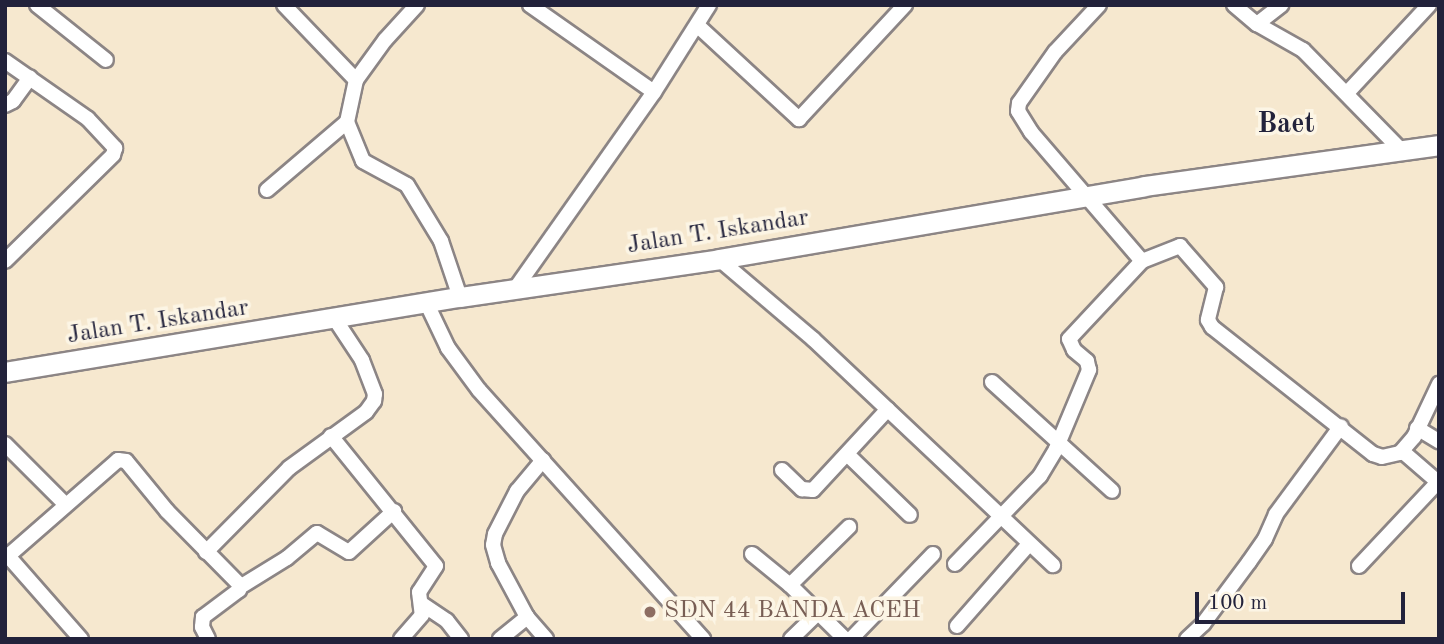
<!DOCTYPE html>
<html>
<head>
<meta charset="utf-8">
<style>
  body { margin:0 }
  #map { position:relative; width:1444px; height:644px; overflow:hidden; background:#f6e8cf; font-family:"Old Standard TT",serif }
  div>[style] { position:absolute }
  .roads { filter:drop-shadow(2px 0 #8c8585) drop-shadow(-2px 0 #8c8585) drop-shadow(0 2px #8c8585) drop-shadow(0 -2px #8c8585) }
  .street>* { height:14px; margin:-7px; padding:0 7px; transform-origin:7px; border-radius:7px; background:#fff }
  .secondary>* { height:19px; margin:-9.5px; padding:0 9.5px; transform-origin:9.5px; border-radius:9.5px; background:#fff }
  .dots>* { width:19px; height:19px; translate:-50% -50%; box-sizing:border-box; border:4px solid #fcf5e5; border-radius:50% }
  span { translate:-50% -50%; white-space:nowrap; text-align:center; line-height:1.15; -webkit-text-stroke:7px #fcf5e5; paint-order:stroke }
  .street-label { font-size:24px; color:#22223b }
  .education-label { font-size:24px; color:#785e54 }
  .left { translate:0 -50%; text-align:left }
  .quarter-label { font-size:28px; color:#22223b; font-weight:700 }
  .frame { position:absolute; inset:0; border:7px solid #22223b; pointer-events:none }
  .scale { position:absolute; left:1195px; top:592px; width:210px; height:32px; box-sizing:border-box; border:4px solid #22223b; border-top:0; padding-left:9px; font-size:21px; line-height:24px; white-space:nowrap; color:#22223b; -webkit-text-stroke:5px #fcf5e5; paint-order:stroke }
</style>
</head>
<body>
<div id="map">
  <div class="roads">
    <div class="street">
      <i style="left:37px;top:5px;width:88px;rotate:38.6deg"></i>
      <i style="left:284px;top:5px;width:104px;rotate:46.2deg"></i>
      <i style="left:417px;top:5px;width:47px;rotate:132.4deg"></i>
      <i style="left:385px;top:40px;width:49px;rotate:125.9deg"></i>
      <i style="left:356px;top:80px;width:43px;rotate:102.1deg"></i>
      <i style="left:347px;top:122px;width:42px;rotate:67.7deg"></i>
      <i style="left:363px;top:161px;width:50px;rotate:28.6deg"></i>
      <i style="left:407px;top:185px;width:66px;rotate:58.7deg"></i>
      <i style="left:441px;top:241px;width:59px;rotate:71.3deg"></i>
      <i style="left:530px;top:5px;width:151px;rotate:35.1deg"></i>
      <i style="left:1099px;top:5px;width:64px;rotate:133.1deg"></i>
      <i style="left:1055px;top:52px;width:62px;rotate:125.2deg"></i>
      <i style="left:1019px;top:103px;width:8px;rotate:97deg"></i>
      <i style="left:1018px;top:111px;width:25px;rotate:58deg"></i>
      <i style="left:1031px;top:132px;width:170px;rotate:49.3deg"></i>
      <i style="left:1234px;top:5px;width:30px;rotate:40deg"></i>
      <i style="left:1257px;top:24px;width:53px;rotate:29.5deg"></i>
      <i style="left:1303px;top:50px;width:141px;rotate:45.6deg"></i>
      <i style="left:1257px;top:24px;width:31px;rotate:-38deg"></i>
      <i style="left:697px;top:25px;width:139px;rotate:42.7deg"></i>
      <i style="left:799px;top:119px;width:156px;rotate:-47.1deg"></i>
      <i style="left:5px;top:61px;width:101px;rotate:34.9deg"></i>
      <i style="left:88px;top:119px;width:40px;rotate:47deg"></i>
      <i style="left:115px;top:148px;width:7px;rotate:106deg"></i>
      <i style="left:113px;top:155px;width:151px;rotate:135.5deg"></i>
      <i style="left:1347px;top:93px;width:120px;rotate:-47deg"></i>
      <i style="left:5px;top:105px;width:9px;rotate:-27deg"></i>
      <i style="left:13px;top:101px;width:29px;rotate:-54deg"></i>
      <i style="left:267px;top:190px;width:105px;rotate:-40.4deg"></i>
      <i style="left:719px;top:259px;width:123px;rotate:40.4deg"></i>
      <i style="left:813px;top:339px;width:330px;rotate:43.3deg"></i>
      <i style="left:515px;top:289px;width:241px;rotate:-54.8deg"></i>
      <i style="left:654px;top:92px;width:103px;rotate:-57.7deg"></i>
      <i style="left:427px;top:304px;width:49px;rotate:64.5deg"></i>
      <i style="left:448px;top:348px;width:52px;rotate:53.6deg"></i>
      <i style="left:479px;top:390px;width:335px;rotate:48deg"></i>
      <i style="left:992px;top:382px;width:162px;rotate:42.2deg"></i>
      <i style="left:1417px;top:428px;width:26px;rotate:31deg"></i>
      <i style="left:331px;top:436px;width:167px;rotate:51.1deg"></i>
      <i style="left:436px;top:566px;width:31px;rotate:123deg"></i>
      <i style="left:419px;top:592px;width:23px;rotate:83deg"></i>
      <i style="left:422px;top:615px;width:32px;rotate:131deg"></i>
      <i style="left:5px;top:444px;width:85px;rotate:45deg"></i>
      <i style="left:1402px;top:451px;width:49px;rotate:40.9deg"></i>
      <i style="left:848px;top:455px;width:86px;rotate:44.1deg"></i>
      <i style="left:543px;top:460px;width:40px;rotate:130deg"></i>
      <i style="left:517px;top:491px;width:48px;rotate:117.1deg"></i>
      <i style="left:495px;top:534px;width:11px;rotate:100deg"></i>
      <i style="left:493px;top:545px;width:19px;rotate:74deg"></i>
      <i style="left:498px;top:563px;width:61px;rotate:61.8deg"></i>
      <i style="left:527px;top:617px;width:29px;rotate:49deg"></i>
      <i style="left:782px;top:470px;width:28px;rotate:44deg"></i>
      <i style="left:802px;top:489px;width:11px;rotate:5deg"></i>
      <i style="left:813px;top:490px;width:110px;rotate:-47.2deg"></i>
      <i style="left:206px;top:552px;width:118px;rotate:-45.3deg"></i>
      <i style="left:289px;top:468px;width:95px;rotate:-36deg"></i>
      <i style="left:366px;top:412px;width:14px;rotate:-54deg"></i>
      <i style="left:374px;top:401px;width:7px;rotate:-82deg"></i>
      <i style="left:375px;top:394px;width:36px;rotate:-111deg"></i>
      <i style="left:362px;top:360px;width:49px;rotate:-123.4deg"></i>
      <i style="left:752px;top:554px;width:49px;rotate:39.2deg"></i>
      <i style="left:790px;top:585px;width:77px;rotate:44.5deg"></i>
      <i style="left:955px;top:564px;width:122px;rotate:-46deg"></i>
      <i style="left:1040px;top:476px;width:31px;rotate:-59deg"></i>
      <i style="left:1056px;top:449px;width:86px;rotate:-67.3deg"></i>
      <i style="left:1089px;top:370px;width:9px;rotate:-103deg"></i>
      <i style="left:1087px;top:361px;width:17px;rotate:-140deg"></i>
      <i style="left:1074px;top:350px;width:12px;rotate:-114deg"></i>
      <i style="left:1069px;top:339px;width:107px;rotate:-46.9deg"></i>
      <i style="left:1142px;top:261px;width:41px;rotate:-21.5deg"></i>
      <i style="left:1180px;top:246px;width:55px;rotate:48.7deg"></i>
      <i style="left:1216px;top:287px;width:34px;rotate:104deg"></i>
      <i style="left:1208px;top:320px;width:8px;rotate:60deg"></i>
      <i style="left:1212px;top:327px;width:205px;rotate:38.3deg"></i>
      <i style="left:1373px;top:454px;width:9px;rotate:18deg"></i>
      <i style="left:1382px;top:457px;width:18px;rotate:-13deg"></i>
      <i style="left:1400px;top:453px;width:21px;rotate:-49deg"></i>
      <i style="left:1414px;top:437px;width:59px;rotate:-64.7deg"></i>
      <i style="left:1359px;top:566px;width:115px;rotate:-46.8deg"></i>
      <i style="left:790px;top:585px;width:83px;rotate:-44.5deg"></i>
      <i style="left:240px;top:587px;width:55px;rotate:-31.7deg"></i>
      <i style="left:287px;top:558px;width:39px;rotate:-40deg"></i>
      <i style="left:317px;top:533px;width:37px;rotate:31deg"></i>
      <i style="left:349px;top:552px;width:61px;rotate:-42.3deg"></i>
      <i style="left:422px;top:604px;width:30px;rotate:34deg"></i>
      <i style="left:447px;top:621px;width:23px;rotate:52deg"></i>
      <i style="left:957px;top:626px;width:109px;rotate:-48.7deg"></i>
      <i style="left:81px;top:639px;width:111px;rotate:-131.3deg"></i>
      <i style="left:8px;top:556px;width:146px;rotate:-41.1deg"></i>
      <i style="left:118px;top:460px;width:8px;rotate:7deg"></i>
      <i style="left:126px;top:461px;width:65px;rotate:50.6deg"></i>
      <i style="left:167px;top:511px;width:103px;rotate:45.4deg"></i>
      <i style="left:239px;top:584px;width:6px;rotate:90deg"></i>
      <i style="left:239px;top:590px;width:45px;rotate:143.1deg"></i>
      <i style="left:203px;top:617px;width:10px;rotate:96deg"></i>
      <i style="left:202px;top:627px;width:13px;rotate:63deg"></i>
      <i style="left:500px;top:639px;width:35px;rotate:-39deg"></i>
      <i style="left:791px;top:639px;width:37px;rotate:-44deg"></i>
      <i style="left:851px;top:639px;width:118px;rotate:-46deg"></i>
      <i style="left:1187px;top:639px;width:22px;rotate:-43deg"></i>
      <i style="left:1203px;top:624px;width:77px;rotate:-53.4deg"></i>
      <i style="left:1249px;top:562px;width:28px;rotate:-55deg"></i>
      <i style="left:1265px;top:539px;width:27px;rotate:-66deg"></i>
      <i style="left:1276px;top:514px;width:109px;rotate:-53.5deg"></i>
    </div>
    <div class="secondary">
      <i style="left:5px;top:372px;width:461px;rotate:-9.4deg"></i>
      <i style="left:460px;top:297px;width:262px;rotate:-8.3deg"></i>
      <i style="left:719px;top:259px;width:431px;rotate:-9.7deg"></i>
      <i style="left:1144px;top:186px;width:298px;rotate:-7.9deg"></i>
    </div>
  </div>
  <div class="dots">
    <i style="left:650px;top:612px;background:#8d6e63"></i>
  </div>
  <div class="street-label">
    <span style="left:718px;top:233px;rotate:-9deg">Jalan T. Iskandar</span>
    <span style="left:158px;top:323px;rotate:-9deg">Jalan T. Iskandar</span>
  </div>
  <div class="education-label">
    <span class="left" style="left:664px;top:612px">SDN 44 BANDA ACEH</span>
  </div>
  <div class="quarter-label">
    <span style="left:1286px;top:125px">Baet</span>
  </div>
  <div class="frame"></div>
  <div class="scale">100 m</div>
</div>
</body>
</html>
